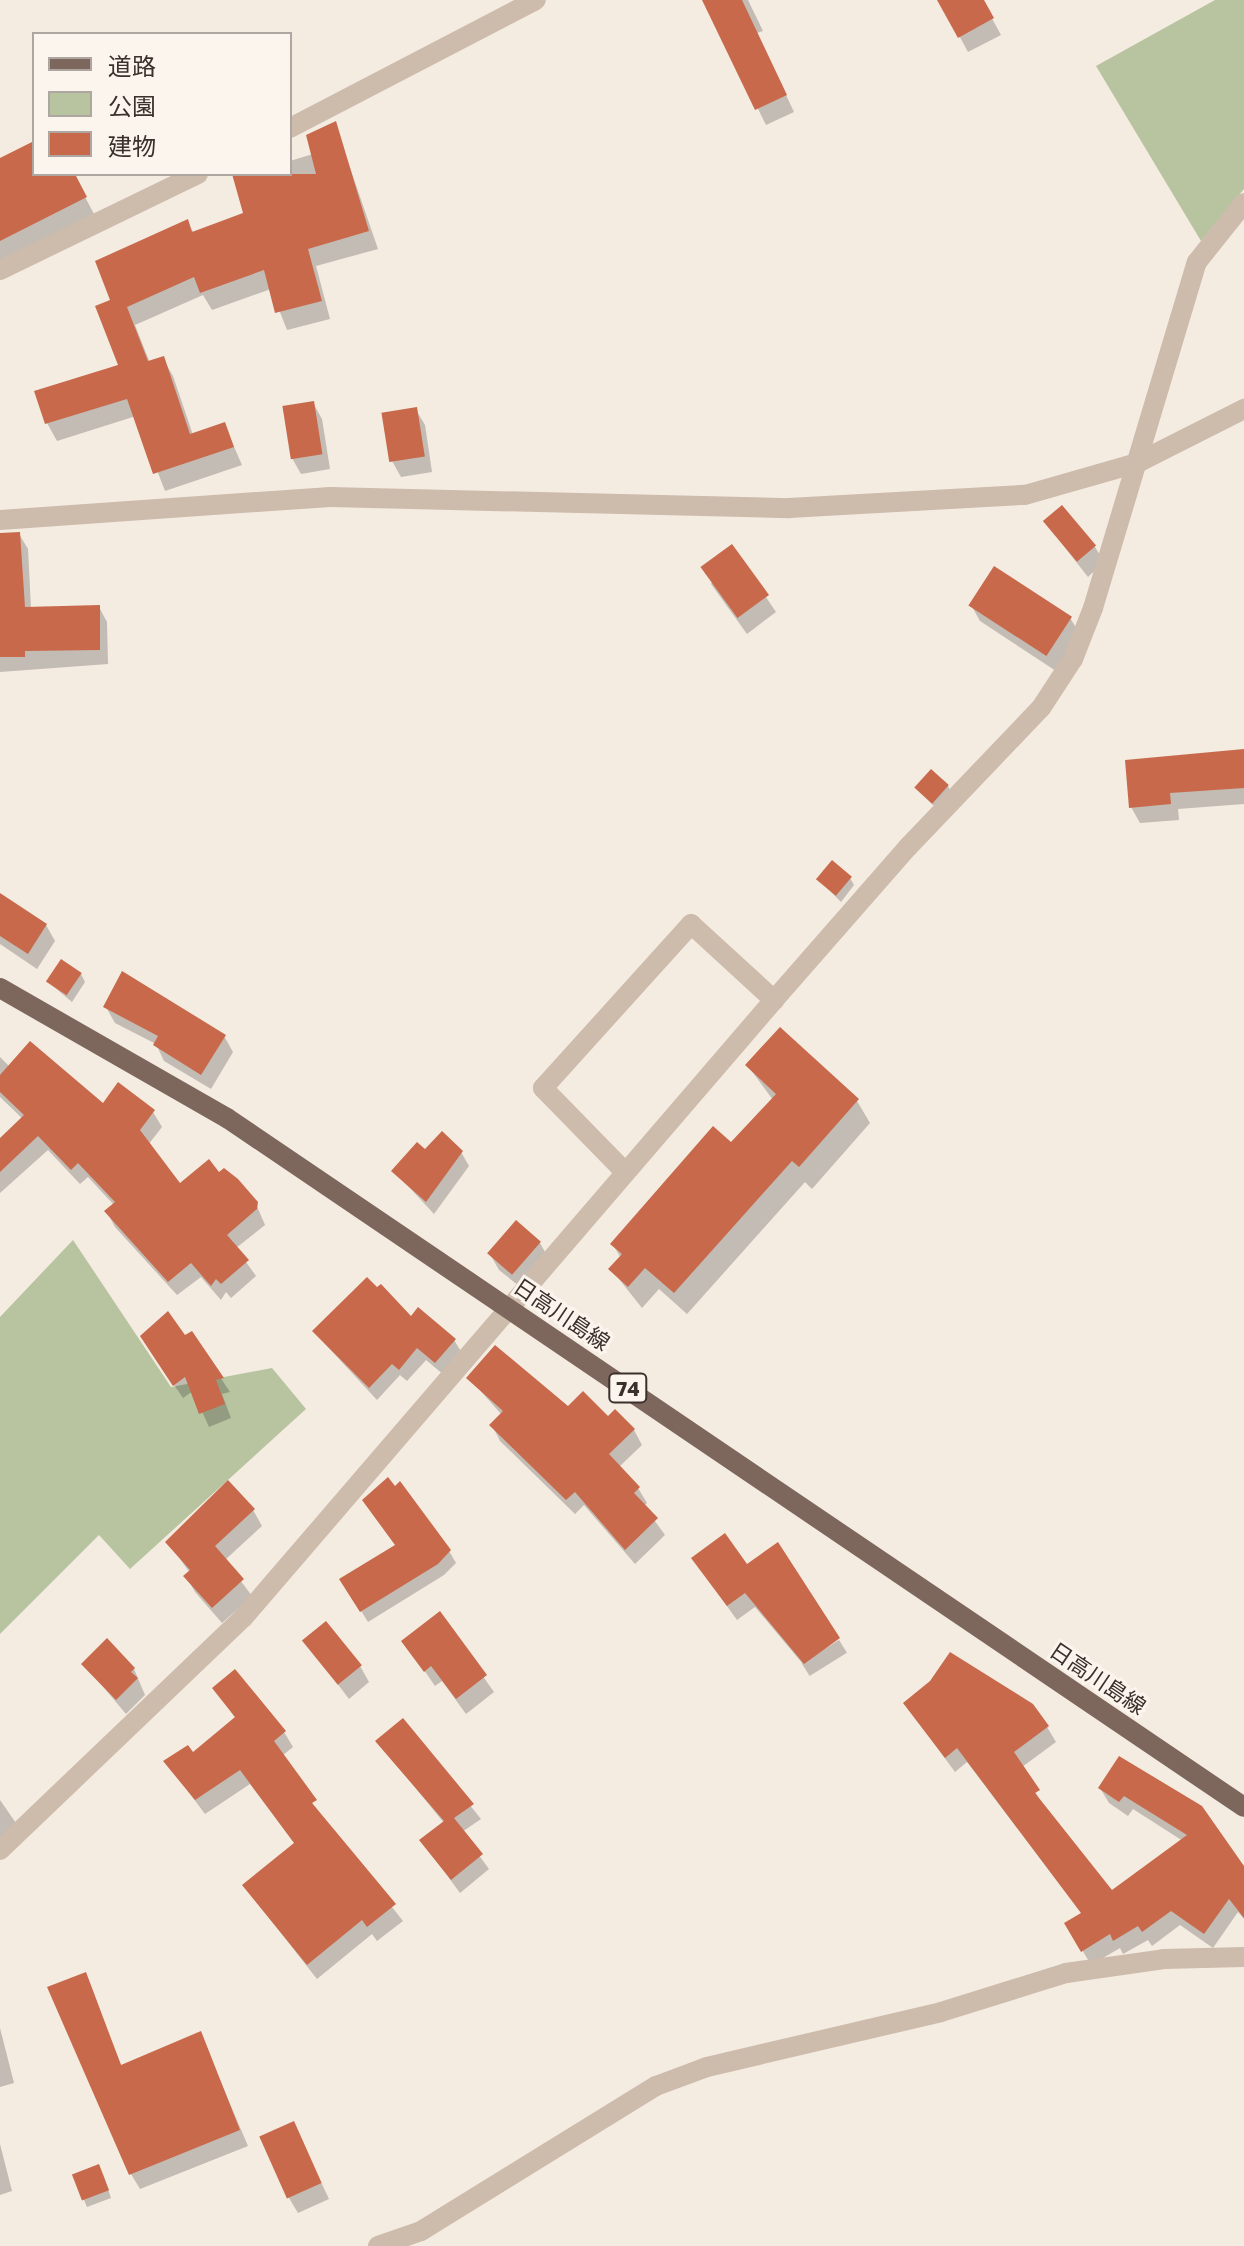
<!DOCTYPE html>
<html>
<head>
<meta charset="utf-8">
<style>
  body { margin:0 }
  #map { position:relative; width:1244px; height:2246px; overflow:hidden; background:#f4ebe1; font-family:"Golos Text","Noto Sans JP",sans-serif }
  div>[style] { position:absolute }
  .green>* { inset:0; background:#b8c4a0 }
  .shadow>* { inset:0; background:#0003; transform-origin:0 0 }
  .building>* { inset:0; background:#c8694b; transform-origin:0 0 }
  .minor>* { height:20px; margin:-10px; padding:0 10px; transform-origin:10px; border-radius:10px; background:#cdbbac }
  .primary>* { height:20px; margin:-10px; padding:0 10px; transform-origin:10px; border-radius:10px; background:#7d675c }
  span { translate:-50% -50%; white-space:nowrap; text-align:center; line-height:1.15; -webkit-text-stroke:6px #fbf5ee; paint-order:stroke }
  .shield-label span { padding:2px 6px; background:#fbf5ee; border:2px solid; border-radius:6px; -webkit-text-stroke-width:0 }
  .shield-label { font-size:20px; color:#3b302b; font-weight:700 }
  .street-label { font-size:22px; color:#3b302b }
  .legend { position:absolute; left:32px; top:32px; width:260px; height:144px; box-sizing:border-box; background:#fbf5ee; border:2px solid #aea6a0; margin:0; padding:10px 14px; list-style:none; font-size:24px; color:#3b302b }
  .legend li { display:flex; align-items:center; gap:16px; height:40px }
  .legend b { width:40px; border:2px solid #aea6a0 }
</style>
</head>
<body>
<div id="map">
  <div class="green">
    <i style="clip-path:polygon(1215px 0,1244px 0,1244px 189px,1201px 241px,1096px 66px)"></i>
    <i style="clip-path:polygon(73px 1240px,171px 1387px,272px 1368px,306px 1409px,130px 1569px,99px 1535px,0 1634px,0 1317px)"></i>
  </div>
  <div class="shadow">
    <i style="clip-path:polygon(704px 0,748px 0,763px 31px,757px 33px,794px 112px,766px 125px)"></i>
    <i style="clip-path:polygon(940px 0,982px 0,1001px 35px,968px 52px)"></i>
    <i style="clip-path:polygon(335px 124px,378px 249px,316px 266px,330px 319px,287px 330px,271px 289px,212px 310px,203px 295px,135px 325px,150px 363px,163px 359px,173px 376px,193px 435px,224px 424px,242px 465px,165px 491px,136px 416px,57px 441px,47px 423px,121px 366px,113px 301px,187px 222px,194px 233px,246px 214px,246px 174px,290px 174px,290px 161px,313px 154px)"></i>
    <i style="clip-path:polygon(34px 143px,34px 174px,73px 174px,94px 214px,0 261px,0 160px)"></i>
    <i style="clip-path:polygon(313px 403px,322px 419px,330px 469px,301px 474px,292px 458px)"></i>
    <i style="clip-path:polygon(416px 410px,425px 425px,432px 472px,401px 477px,392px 461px)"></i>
    <i style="clip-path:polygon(1045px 522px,1095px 547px,1104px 562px,1088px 577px)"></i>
    <i style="clip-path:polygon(0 534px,19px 534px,28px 549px,31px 608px,99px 607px,107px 622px,108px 664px,0 672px)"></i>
    <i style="clip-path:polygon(732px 547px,776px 612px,747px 634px,711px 584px)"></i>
    <i style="clip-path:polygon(971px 605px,1070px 618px,1080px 634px,1056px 671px,980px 621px)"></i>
    <i style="clip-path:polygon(1244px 752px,1244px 804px,1178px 809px,1179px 820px,1140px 823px,1131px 807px)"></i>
    <i style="clip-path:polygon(948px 786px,952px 794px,937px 809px,917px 789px)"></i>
    <i style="clip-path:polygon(850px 878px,854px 885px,841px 902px,818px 879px)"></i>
    <i style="clip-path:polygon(0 907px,46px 925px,55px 941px,37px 969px,0 944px)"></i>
    <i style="clip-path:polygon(81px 974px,85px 982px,72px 1002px,48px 982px)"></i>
    <i style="clip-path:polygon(106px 1007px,224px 1036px,233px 1052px,211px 1089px,164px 1061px,156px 1044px,115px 1023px)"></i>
    <i style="clip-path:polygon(0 1057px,10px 1067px,103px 1106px,153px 1112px,162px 1127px,148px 1145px,180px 1186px,219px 1175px,256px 1204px,265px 1225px,236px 1248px,256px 1276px,231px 1298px,226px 1292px,221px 1300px,201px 1277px,177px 1295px,115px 1227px,107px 1212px,114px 1205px,88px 1177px,80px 1184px,48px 1150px,0 1193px,0 1141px,23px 1119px,0 1097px)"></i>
    <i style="clip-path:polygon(748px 1066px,857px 1101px,870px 1123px,812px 1189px,805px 1182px,687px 1314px,659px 1289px,642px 1308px,611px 1269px,621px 1258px,613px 1245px,731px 1145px,773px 1100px)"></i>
    <i style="clip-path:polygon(461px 1152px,469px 1166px,434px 1214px,394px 1171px)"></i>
    <i style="clip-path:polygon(540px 1243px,549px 1259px,524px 1290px,499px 1270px,490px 1254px)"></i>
    <i style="clip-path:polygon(411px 1319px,454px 1340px,462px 1353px,444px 1375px,426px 1360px,407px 1381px,400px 1375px,377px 1400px,314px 1332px)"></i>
    <i style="clip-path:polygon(191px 1333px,230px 1392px,222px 1394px,231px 1418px,209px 1427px,193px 1391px,183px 1398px,151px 1351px)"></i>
    <i style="clip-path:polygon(469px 1378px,634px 1430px,642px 1445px,619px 1467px,638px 1488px,647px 1503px,644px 1506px,665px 1535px,635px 1564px,584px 1505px,575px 1514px,500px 1441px,492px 1425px,502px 1415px)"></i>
    <i style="clip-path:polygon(253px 1510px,262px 1526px,225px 1560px,252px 1596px,222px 1623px,195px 1592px,186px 1576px,190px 1573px,168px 1542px)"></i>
    <i style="clip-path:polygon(449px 1551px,456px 1563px,444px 1575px,368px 1622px,342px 1580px)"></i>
    <i style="clip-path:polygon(747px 1567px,837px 1637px,802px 1663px,755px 1607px,737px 1620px,703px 1573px)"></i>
    <i style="clip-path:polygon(439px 1614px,494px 1692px,466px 1714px,442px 1681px,435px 1686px,404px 1641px)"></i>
    <i style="left:839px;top:1640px;width:15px;height:44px;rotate:58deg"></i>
    <i style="clip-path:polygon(305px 1641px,360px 1666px,369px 1682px,349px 1699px)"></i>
    <i style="clip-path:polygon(84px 1664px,134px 1669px,145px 1695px,126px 1714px)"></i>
    <i style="clip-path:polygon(235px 1672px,284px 1732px,293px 1747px,282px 1756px,321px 1817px,403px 1921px,377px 1941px,372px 1934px,317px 1979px,244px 1886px,296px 1845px,250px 1784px,205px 1814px,166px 1762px,192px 1755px,236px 1719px,215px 1689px)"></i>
    <i style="clip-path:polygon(905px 1704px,1047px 1727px,1056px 1742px,1022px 1767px,1044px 1808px,1111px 1893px,1183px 1841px,1133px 1809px,1128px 1816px,1109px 1803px,1100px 1788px,1119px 1759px,1244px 1869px,1244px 1919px,1238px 1912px,1213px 1948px,1180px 1925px,1152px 1946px,1148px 1940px,1123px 1954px,1120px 1948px,1091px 1965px,1067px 1924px,1082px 1914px,967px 1762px,955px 1772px)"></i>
    <i style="clip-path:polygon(403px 1721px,481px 1819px,462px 1832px,489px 1869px,460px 1893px,422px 1841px,444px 1823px,378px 1742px)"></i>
    <i style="clip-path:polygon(0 1800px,18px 1826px,0 1842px)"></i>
    <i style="clip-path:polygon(85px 1975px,122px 2067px,200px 2033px,248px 2146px,140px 2189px,131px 2174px)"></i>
    <i style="clip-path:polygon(0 2028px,14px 2083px,0 2087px)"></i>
    <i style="clip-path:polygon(293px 2123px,329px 2199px,298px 2213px,289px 2198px)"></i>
    <i style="clip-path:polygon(0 2144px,12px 2191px,0 2195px)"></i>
    <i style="clip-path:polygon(103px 2174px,111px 2198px,87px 2207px,74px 2176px)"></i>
  </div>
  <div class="building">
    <i style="clip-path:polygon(702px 0,742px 0,787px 95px,755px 110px)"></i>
    <i style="clip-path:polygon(937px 0,984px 0,994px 18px,958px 38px)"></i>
    <i style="clip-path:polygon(336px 121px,369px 231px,308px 249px,322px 301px,275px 313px,264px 270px,200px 293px,194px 277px,127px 307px,148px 361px,164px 356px,190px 434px,225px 422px,234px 447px,153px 474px,127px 399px,45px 424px,34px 391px,118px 365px,95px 306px,110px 300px,95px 261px,188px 219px,192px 232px,243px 213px,232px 174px,316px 174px,306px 135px)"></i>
    <i style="clip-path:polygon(34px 141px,34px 174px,75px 174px,87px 197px,0 241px,0 158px)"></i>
    <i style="left:314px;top:401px;width:54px;height:32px;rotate:81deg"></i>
    <i style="left:417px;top:407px;width:50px;height:36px;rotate:81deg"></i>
    <i style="left:1062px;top:505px;width:53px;height:25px;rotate:50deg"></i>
    <i style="clip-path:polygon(20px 532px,25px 607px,100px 605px,100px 650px,25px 651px,25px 657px,0 657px,0 533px)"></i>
    <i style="left:732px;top:544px;width:63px;height:39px;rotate:54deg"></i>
    <i style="left:994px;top:566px;width:93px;height:47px;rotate:33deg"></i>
    <i style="clip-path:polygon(1244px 749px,1244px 788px,1170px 793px,1171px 804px,1129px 808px,1125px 760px)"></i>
    <i style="left:931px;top:769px;width:24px;height:25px;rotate:42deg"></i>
    <i style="left:832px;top:860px;width:26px;height:25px;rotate:40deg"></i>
    <i style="clip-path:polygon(0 893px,47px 924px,28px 954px,0 936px)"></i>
    <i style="left:61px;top:959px;width:25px;height:27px;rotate:34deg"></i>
    <i style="clip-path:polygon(122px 971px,226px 1035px,201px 1075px,153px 1045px,158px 1036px,103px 1007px)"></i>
    <i style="clip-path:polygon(780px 1027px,859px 1099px,799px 1167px,792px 1161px,674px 1293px,645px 1268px,628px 1287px,608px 1269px,622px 1254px,610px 1244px,713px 1126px,731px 1142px,776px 1094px,745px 1065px)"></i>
    <i style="clip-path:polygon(30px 1041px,103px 1103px,118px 1082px,155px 1110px,140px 1130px,180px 1183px,209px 1159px,219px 1172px,224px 1168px,238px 1179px,258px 1202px,257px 1209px,227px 1235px,249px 1260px,221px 1284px,216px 1279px,211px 1286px,191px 1263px,168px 1282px,104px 1211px,115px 1202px,78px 1163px,71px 1170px,38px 1136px,0 1172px,0 1138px,24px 1115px,0 1092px,0 1075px)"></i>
    <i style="clip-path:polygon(442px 1131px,463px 1151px,426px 1202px,391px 1171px,417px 1142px,425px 1149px)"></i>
    <i style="left:516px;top:1220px;width:33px;height:44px;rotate:41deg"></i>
    <i style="clip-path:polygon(367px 1277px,377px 1287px,381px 1284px,411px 1316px,418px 1307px,456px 1339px,435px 1363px,417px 1348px,399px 1370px,392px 1364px,369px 1388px,312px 1331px)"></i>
    <i style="clip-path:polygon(168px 1311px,185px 1335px,192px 1331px,224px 1378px,216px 1380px,225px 1404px,199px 1414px,185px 1377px,173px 1386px,140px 1336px)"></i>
    <i style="clip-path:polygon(495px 1345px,568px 1406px,583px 1391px,608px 1416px,615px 1409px,635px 1429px,609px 1454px,640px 1487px,634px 1493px,658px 1518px,625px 1550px,575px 1492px,566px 1500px,489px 1425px,503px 1411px,466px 1378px)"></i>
    <i style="clip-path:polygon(388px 1477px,395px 1486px,400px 1481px,451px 1550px,438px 1564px,360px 1612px,339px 1579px,395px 1545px,362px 1500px)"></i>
    <i style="clip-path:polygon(228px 1480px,255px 1509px,215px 1546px,244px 1579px,212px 1608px,183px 1576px,190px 1570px,165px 1542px)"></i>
    <i style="clip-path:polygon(725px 1533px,747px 1564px,778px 1542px,840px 1638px,804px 1664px,745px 1593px,727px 1606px,691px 1558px)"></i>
    <i style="clip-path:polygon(440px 1611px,487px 1675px,456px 1699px,431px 1666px,424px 1672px,401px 1641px)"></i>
    <i style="left:326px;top:1621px;width:57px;height:31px;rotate:51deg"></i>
    <i style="clip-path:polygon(107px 1638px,135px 1668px,131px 1672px,138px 1678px,116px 1700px,81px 1664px)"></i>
    <i style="clip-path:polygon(950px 1652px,1033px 1704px,1049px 1726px,1014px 1752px,1040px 1790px,1035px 1793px,1112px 1890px,1187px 1835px,1124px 1796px,1119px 1802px,1098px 1788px,1119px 1756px,1202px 1806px,1244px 1866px,1244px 1918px,1229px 1899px,1204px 1934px,1171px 1911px,1142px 1932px,1138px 1926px,1113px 1941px,1110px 1934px,1081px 1952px,1064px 1923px,1081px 1913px,957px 1748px,945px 1758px,903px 1703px,930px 1681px)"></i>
    <i style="clip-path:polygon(235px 1669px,286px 1731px,274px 1741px,317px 1800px,312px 1803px,396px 1904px,367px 1927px,362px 1920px,307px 1965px,242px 1885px,294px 1843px,240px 1770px,195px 1800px,163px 1761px,188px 1745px,193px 1752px,235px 1717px,212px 1688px)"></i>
    <i style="clip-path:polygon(403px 1718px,474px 1804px,454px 1818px,483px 1854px,451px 1880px,419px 1840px,444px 1821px,375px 1741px)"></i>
    <i style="clip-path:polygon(86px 1972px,121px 2065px,201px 2031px,240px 2130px,129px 2175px,47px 1987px)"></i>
    <i style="left:294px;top:2121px;width:68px;height:38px;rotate:66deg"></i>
    <i style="left:99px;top:2164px;width:28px;height:29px;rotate:69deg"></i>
  </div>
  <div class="minor">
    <i style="left:290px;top:128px;width:277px;rotate:-27.5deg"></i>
    <i style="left:0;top:270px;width:220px;rotate:-25.9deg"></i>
    <i style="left:0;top:520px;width:331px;rotate:-4deg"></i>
    <i style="left:330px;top:497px;width:459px;rotate:1.4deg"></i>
    <i style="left:789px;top:508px;width:236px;rotate:-3.2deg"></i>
    <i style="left:1025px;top:495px;width:116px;rotate:-15.9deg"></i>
    <i style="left:1137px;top:463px;width:120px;rotate:-26.8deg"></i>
    <i style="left:624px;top:1171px;width:116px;rotate:-134.3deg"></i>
    <i style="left:543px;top:1088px;width:221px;rotate:-47.9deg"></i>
    <i style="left:691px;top:924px;width:113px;rotate:42.5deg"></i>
    <i style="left:0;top:1850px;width:336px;rotate:-43.7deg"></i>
    <i style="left:243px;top:1618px;width:815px;rotate:-49.33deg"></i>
    <i style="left:774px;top:1000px;width:203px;rotate:-48.8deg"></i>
    <i style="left:908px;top:847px;width:192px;rotate:-46.3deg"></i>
    <i style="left:1041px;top:708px;width:59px;rotate:-56.9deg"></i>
    <i style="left:1073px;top:659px;width:55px;rotate:-68.6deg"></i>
    <i style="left:1093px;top:608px;width:361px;rotate:-73.3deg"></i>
    <i style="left:1197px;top:262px;width:75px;rotate:-51.5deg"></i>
    <i style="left:378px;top:2246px;width:46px;rotate:-19.2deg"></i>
    <i style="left:421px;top:2231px;width:276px;rotate:-31.7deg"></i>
    <i style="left:656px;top:2086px;width:54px;rotate:-20.4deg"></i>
    <i style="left:707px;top:2067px;width:240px;rotate:-13.2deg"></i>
    <i style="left:941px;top:2012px;width:131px;rotate:-17.3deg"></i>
    <i style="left:1066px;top:1973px;width:99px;rotate:-8.1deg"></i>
    <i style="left:1164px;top:1959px;width:80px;rotate:-1.4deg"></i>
  </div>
  <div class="primary">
    <i style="left:0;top:988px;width:262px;rotate:29.8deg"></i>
    <i style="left:227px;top:1118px;width:1228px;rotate:34.12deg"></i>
  </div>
  <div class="shield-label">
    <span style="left:628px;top:1388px">74</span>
  </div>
  <div class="street-label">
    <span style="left:562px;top:1314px;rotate:34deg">日高川島線</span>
    <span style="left:1098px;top:1678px;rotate:34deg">日高川島線</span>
  </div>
  <ul class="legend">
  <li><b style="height:10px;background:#7d675c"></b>道路</li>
  <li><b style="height:22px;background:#b8c4a0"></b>公園</li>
  <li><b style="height:22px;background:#c8694b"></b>建物</li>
  </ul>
</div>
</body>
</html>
